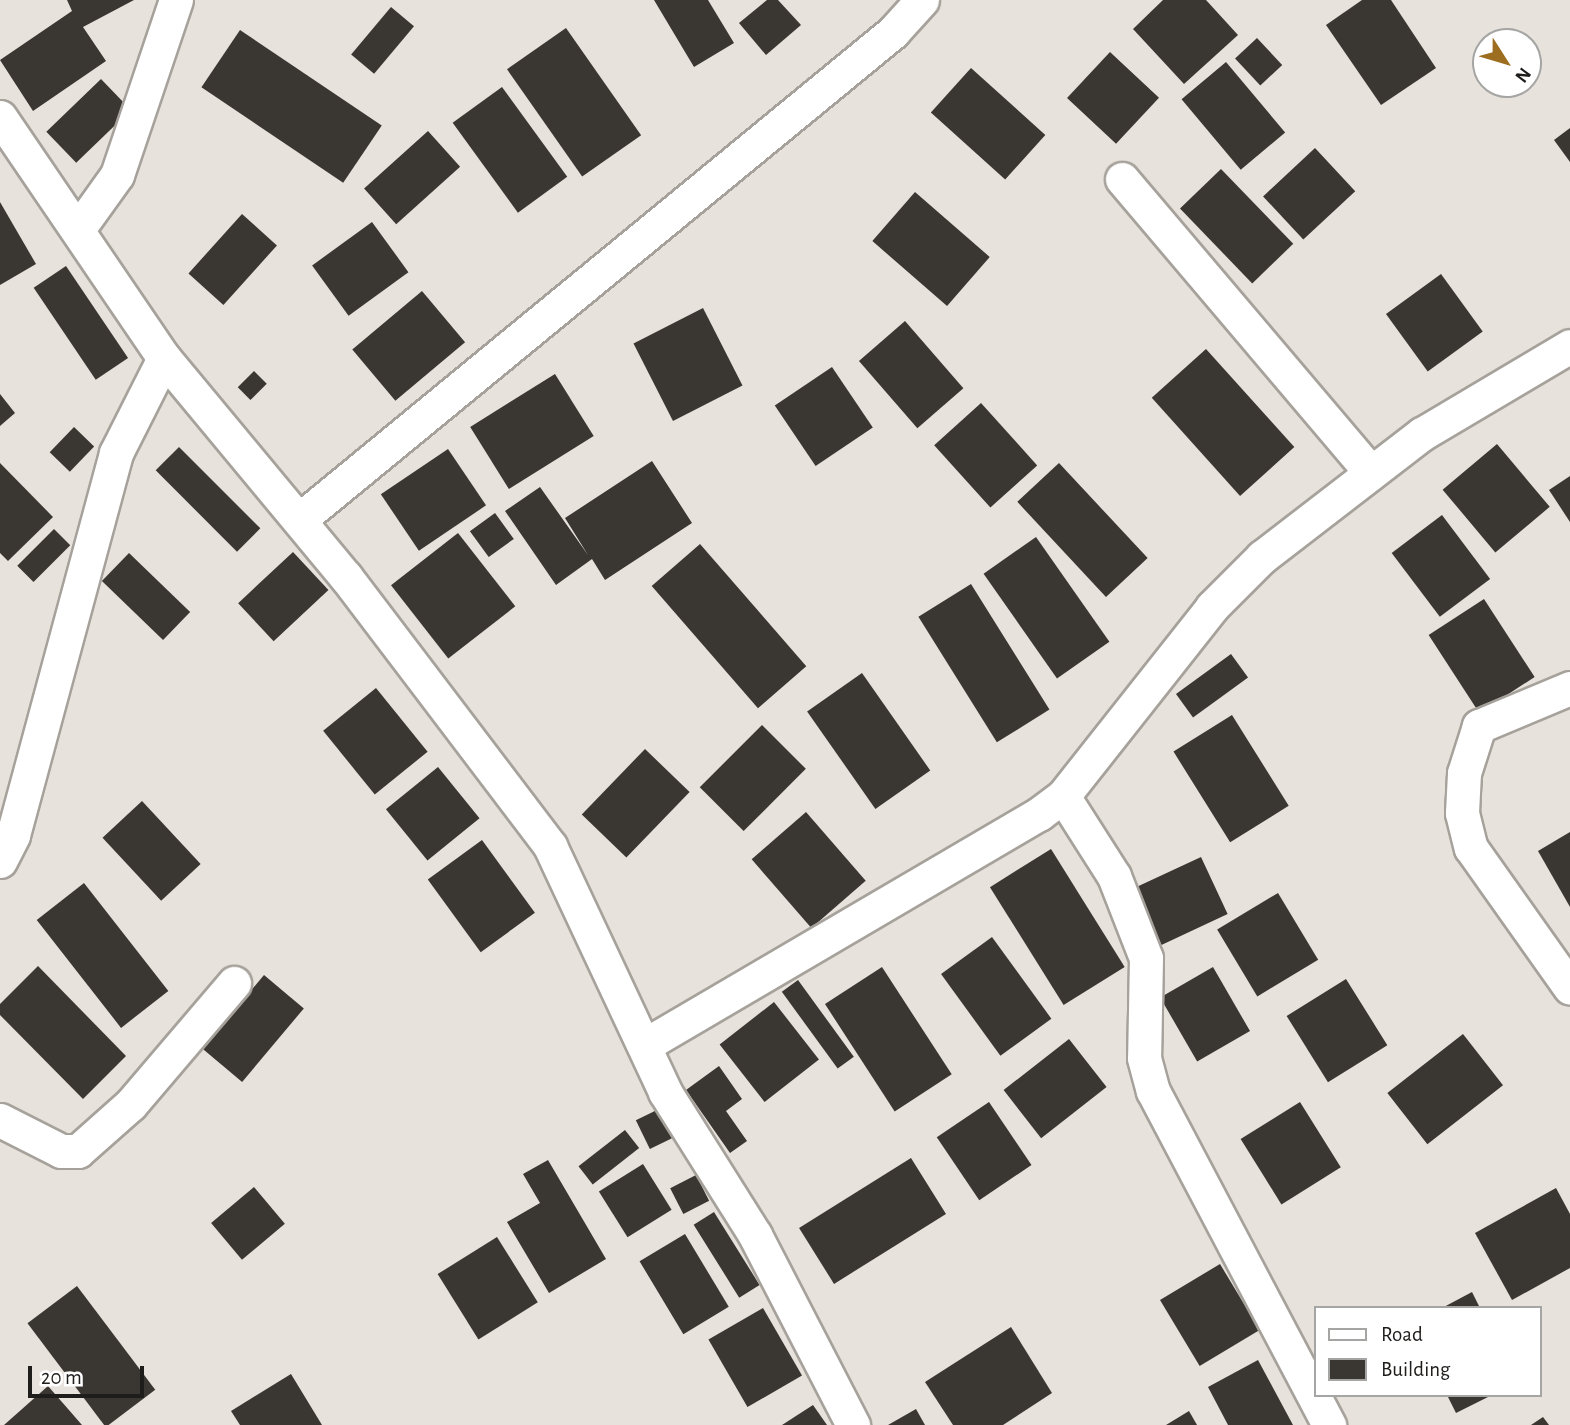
<!DOCTYPE html>
<html>
<head>
<meta charset="utf-8">
<style>
  body { margin:0 }
  #map { position:relative; width:1570px; height:1425px; overflow:hidden; background:#e7e2dc; font-family:"Alegreya Sans",sans-serif }
  div>[style] { position:absolute }
  .building>* { inset:0; background:#3a3631; transform-origin:0 0 }
  .roads { filter:drop-shadow(2px 0 #a6a29b) drop-shadow(-2px 0 #a6a29b) drop-shadow(0 2px #a6a29b) drop-shadow(0 -2px #a6a29b) }
  .minor>* { height:33px; margin:-16.5px; padding:0 16.5px; transform-origin:16.5px; border-radius:16.5px; background:#fff }
  span { translate:-50% -50%; white-space:nowrap; text-align:center; line-height:1.15; -webkit-text-stroke:7px #fff; paint-order:stroke }
  .legend { position:absolute; left:1314px; top:1306px; width:228px; height:91px; box-sizing:border-box; background:#fff; border:2px solid #a5a5a4; margin:0; padding:9px 12px; list-style:none; font-size:21px; color:#1f1d1b }
  .legend li { display:flex; align-items:center; gap:14px; height:35px }
  .legend b { width:35px; border:2px solid #a5a5a4 }
  .north { position:absolute; left:1472px; top:28px; width:70px; height:70px; box-sizing:border-box; background:#fff; border:2px solid #a5a5a4; border-radius:50%; rotate:127deg; font-size:19px; font-weight:700; line-height:28px; text-align:center; color:#1f1d1b }
  .north::after { content:''; display:block; margin:auto; width:24px; height:32px; background:#9d6e20; clip-path:polygon(50% 0,100% 100%,50% 72%,0 100%) }
  .scale { position:absolute; left:28px; top:1366px; width:116px; height:32px; box-sizing:border-box; border:4px solid #1f1d1b; border-top:0; padding-left:9px; font-size:21px; line-height:24px; white-space:nowrap; color:#1f1d1b; -webkit-text-stroke:5px #fff; paint-order:stroke }
</style>
</head>
<body>
<div id="map">
  <div class="building">
    <i style="clip-path:polygon(67px 0,134px 0,83px 27px,106px 61px,33px 111px,0 60px,72px 11px)"></i>
    <i style="clip-path:polygon(654px 0,708px 0,734px 43px,694px 67px)"></i>
    <i style="clip-path:polygon(767px 0,778px 0,801px 25px,766px 55px,739px 23px)"></i>
    <i style="clip-path:polygon(1163px 0,1206px 0,1238px 35px,1184px 84px,1133px 29px)"></i>
    <i style="clip-path:polygon(1362px 0,1391px 0,1436px 68px,1381px 105px,1326px 25px)"></i>
    <i style="left:391px;top:7px;width:30px;height:62px;rotate:40deg"></i>
    <i style="left:566px;top:28px;width:131px;height:72px;rotate:55deg"></i>
    <i style="left:240px;top:30px;width:171px;height:69px;rotate:34deg"></i>
    <i style="left:1257px;top:38px;width:37px;height:30px;rotate:47deg"></i>
    <i style="left:1110px;top:52px;width:67px;height:63px;rotate:43deg"></i>
    <i style="left:1226px;top:62px;width:92px;height:58px;rotate:50deg"></i>
    <i style="left:971px;top:68px;width:100px;height:60px;rotate:42deg"></i>
    <i style="left:101px;top:79px;width:43px;height:76px;rotate:46deg"></i>
    <i style="left:502px;top:87px;width:111px;height:61px;rotate:54deg"></i>
    <i style="clip-path:polygon(1570px 128px,1570px 162px,1554px 140px)"></i>
    <i style="left:428px;top:131px;width:48px;height:86px;rotate:48deg"></i>
    <i style="left:1315px;top:148px;width:59px;height:71px;rotate:47deg"></i>
    <i style="left:1221px;top:169px;width:104px;height:57px;rotate:46deg"></i>
    <i style="left:915px;top:192px;width:99px;height:65px;rotate:41deg"></i>
    <i style="clip-path:polygon(0 202px,36px 264px,0 285px)"></i>
    <i style="left:242px;top:214px;width:47px;height:80px;rotate:42deg"></i>
    <i style="left:372px;top:222px;width:62px;height:74px;rotate:54deg"></i>
    <i style="left:66px;top:266px;width:111px;height:39px;rotate:56deg"></i>
    <i style="left:1441px;top:274px;width:71px;height:68px;rotate:54deg"></i>
    <i style="left:422px;top:291px;width:67px;height:91px;rotate:50deg"></i>
    <i style="left:703px;top:308px;width:87px;height:78px;rotate:63deg"></i>
    <i style="left:905px;top:321px;width:89px;height:61px;rotate:49deg"></i>
    <i style="left:1206px;top:349px;width:132px;height:73px;rotate:48deg"></i>
    <i style="left:832px;top:367px;width:73px;height:69px;rotate:56deg"></i>
    <i style="left:254px;top:371px;width:18px;height:23px;rotate:45deg"></i>
    <i style="left:555px;top:374px;width:73px;height:100px;rotate:58deg"></i>
    <i style="clip-path:polygon(0 394px,15px 413px,0 426px)"></i>
    <i style="left:981px;top:403px;width:84px;height:63px;rotate:48deg"></i>
    <i style="left:74px;top:427px;width:28px;height:35px;rotate:44deg"></i>
    <i style="left:1497px;top:444px;width:82px;height:71px;rotate:50deg"></i>
    <i style="left:179px;top:447px;width:115px;height:33px;rotate:45deg"></i>
    <i style="left:448px;top:449px;width:68px;height:81px;rotate:56deg"></i>
    <i style="clip-path:polygon(652px 461px,692px 523px,605px 580px,592px 559px,556px 585px,505px 511px,540px 487px,588px 555px,565px 518px)"></i>
    <i style="clip-path:polygon(0 463px,53px 517px,8px 561px,0 553px)"></i>
    <i style="left:1059px;top:463px;width:130px;height:57px;rotate:47deg"></i>
    <i style="clip-path:polygon(1570px 476px,1570px 522px,1549px 490px)"></i>
    <i style="left:495px;top:513px;width:32px;height:31px;rotate:54deg"></i>
    <i style="left:1442px;top:515px;width:80px;height:63px;rotate:53deg"></i>
    <i style="left:54px;top:529px;width:23px;height:52px;rotate:45deg"></i>
    <i style="left:458px;top:533px;width:93px;height:85px;rotate:52deg"></i>
    <i style="left:1036px;top:537px;width:128px;height:64px;rotate:55deg"></i>
    <i style="left:700px;top:544px;width:162px;height:64px;rotate:49deg"></i>
    <i style="left:293px;top:552px;width:52px;height:75px;rotate:47deg"></i>
    <i style="left:129px;top:553px;width:85px;height:39px;rotate:44deg"></i>
    <i style="left:971px;top:584px;width:148px;height:62px;rotate:58deg"></i>
    <i style="left:1484px;top:599px;width:93px;height:66px;rotate:57deg"></i>
    <i style="left:1231px;top:654px;width:29px;height:68px;rotate:54deg"></i>
    <i style="left:862px;top:673px;width:119px;height:67px;rotate:55deg"></i>
    <i style="left:376px;top:688px;width:82px;height:68px;rotate:51deg"></i>
    <i style="left:1232px;top:715px;width:107px;height:69px;rotate:58deg"></i>
    <i style="left:762px;top:725px;width:62px;height:88px;rotate:45deg"></i>
    <i style="left:645px;top:749px;width:62px;height:91px;rotate:44deg"></i>
    <i style="left:438px;top:767px;width:66px;height:67px;rotate:51deg"></i>
    <i style="left:142px;top:801px;width:86px;height:54px;rotate:47deg"></i>
    <i style="left:806px;top:812px;width:91px;height:72px;rotate:49deg"></i>
    <i style="clip-path:polygon(1570px 832px,1570px 907px,1538px 851px)"></i>
    <i style="left:482px;top:840px;width:90px;height:67px;rotate:54deg"></i>
    <i style="left:1051px;top:849px;width:139px;height:72px;rotate:58deg"></i>
    <i style="left:1201px;top:857px;width:63px;height:73px;rotate:65deg"></i>
    <i style="left:84px;top:883px;width:137px;height:60px;rotate:52deg"></i>
    <i style="left:1278px;top:893px;width:78px;height:71px;rotate:59deg"></i>
    <i style="left:992px;top:937px;width:101px;height:63px;rotate:54deg"></i>
    <i style="clip-path:polygon(38px 966px,126px 1056px,83px 1099px,0 1015px,0 1004px)"></i>
    <i style="left:882px;top:967px;width:128px;height:68px;rotate:57deg"></i>
    <i style="left:1213px;top:967px;width:74px;height:61px;rotate:60deg"></i>
    <i style="left:264px;top:975px;width:52px;height:96px;rotate:40deg"></i>
    <i style="left:1346px;top:979px;width:78px;height:70px;rotate:58deg"></i>
    <i style="left:798px;top:980px;width:95px;height:20px;rotate:54deg"></i>
    <i style="left:774px;top:1002px;width:73px;height:69px;rotate:52deg"></i>
    <i style="left:1463px;top:1034px;width:65px;height:96px;rotate:52deg"></i>
    <i style="left:1069px;top:1039px;width:61px;height:83px;rotate:52deg"></i>
    <i style="clip-path:polygon(719px 1066px,742px 1099px,726px 1111px,747px 1141px,730px 1153px,686px 1090px)"></i>
    <i style="left:989px;top:1102px;width:76px;height:63px;rotate:56deg"></i>
    <i style="left:1300px;top:1102px;width:77px;height:70px;rotate:58deg"></i>
    <i style="left:661px;top:1108px;width:32px;height:28px;rotate:64deg"></i>
    <i style="left:625px;top:1130px;width:23px;height:59px;rotate:52deg"></i>
    <i style="left:911px;top:1158px;width:66px;height:132px;rotate:58deg"></i>
    <i style="clip-path:polygon(548px 1160px,606px 1259px,549px 1293px,507px 1222px,540px 1203px,523px 1174px)"></i>
    <i style="left:643px;top:1164px;width:54px;height:52px;rotate:58deg"></i>
    <i style="left:696px;top:1175px;width:29px;height:29px;rotate:63deg"></i>
    <i style="left:254px;top:1187px;width:48px;height:56px;rotate:50deg"></i>
    <i style="clip-path:polygon(1556px 1188px,1570px 1214px,1570px 1268px,1512px 1300px,1475px 1233px)"></i>
    <i style="left:714px;top:1212px;width:86px;height:24px;rotate:58deg"></i>
    <i style="left:685px;top:1234px;width:85px;height:53px;rotate:59deg"></i>
    <i style="left:497px;top:1237px;width:77px;height:70px;rotate:58deg"></i>
    <i style="left:1220px;top:1264px;width:77px;height:70px;rotate:59deg"></i>
    <i style="left:77px;top:1286px;width:130px;height:62px;rotate:53deg"></i>
    <i style="clip-path:polygon(1472px 1292px,1480px 1308px,1442px 1308px)"></i>
    <i style="left:763px;top:1308px;width:78px;height:63px;rotate:60deg"></i>
    <i style="clip-path:polygon(1011px 1327px,1052px 1393px,1003px 1425px,953px 1425px,925px 1382px)"></i>
    <i style="clip-path:polygon(1258px 1360px,1293px 1425px,1228px 1425px,1208px 1387px)"></i>
    <i style="clip-path:polygon(291px 1374px,322px 1425px,240px 1425px,231px 1411px)"></i>
    <i style="clip-path:polygon(48px 1386px,82px 1425px,4px 1425px)"></i>
    <i style="clip-path:polygon(1447px 1395px,1492px 1395px,1456px 1413px)"></i>
    <i style="clip-path:polygon(813px 1405px,827px 1425px,782px 1425px)"></i>
    <i style="clip-path:polygon(916px 1409px,925px 1425px,888px 1425px)"></i>
    <i style="clip-path:polygon(1189px 1411px,1197px 1425px,1166px 1425px)"></i>
    <i style="clip-path:polygon(1543px 1417px,1549px 1425px,1531px 1425px)"></i>
  </div>
  <div class="roads">
    <div class="minor">
      <i style="left:0;top:117px;width:292px;rotate:55.8deg"></i>
      <i style="left:164px;top:358px;width:285px;rotate:50.3deg"></i>
      <i style="left:346px;top:577px;width:338px;rotate:52.8deg"></i>
      <i style="left:550px;top:846px;width:272px;rotate:64.9deg"></i>
      <i style="left:665px;top:1092px;width:169px;rotate:57.8deg"></i>
      <i style="left:755px;top:1235px;width:214px;rotate:62.7deg"></i>
      <i style="left:1122px;top:179px;width:385px;rotate:49.7deg"></i>
      <i style="left:79px;top:228px;width:65px;rotate:-54.4deg"></i>
      <i style="left:117px;top:175px;width:185px;rotate:-71.4deg"></i>
      <i style="left:299px;top:520px;width:769px;rotate:-39.4deg"></i>
      <i style="left:893px;top:32px;width:43px;rotate:-47.8deg"></i>
      <i style="left:1570px;top:688px;width:99px;rotate:157.3deg"></i>
      <i style="left:1479px;top:726px;width:49px;rotate:107.7deg"></i>
      <i style="left:1464px;top:773px;width:40px;rotate:92.9deg"></i>
      <i style="left:1462px;top:813px;width:36px;rotate:76deg"></i>
      <i style="left:1471px;top:848px;width:171px;rotate:54.7deg"></i>
      <i style="left:1063px;top:796px;width:95px;rotate:57.5deg"></i>
      <i style="left:1114px;top:876px;width:88px;rotate:68.7deg"></i>
      <i style="left:1146px;top:958px;width:100px;rotate:91.1deg"></i>
      <i style="left:1144px;top:1058px;width:34px;rotate:75deg"></i>
      <i style="left:1153px;top:1091px;width:378px;rotate:62.2deg"></i>
      <i style="left:0;top:861px;width:29px;rotate:-63deg"></i>
      <i style="left:13px;top:835px;width:396px;rotate:-74.9deg"></i>
      <i style="left:116px;top:453px;width:106px;rotate:-63.2deg"></i>
      <i style="left:645px;top:1045px;width:457px;rotate:-30.4deg"></i>
      <i style="left:1039px;top:814px;width:30px;rotate:-37deg"></i>
      <i style="left:1063px;top:796px;width:241px;rotate:-51.7deg"></i>
      <i style="left:1212px;top:607px;width:71px;rotate:-45deg"></i>
      <i style="left:1262px;top:557px;width:202px;rotate:-37.6deg"></i>
      <i style="left:1422px;top:434px;width:172px;rotate:-30.7deg"></i>
      <i style="left:0;top:1120px;width:68px;rotate:26.9deg"></i>
      <i style="left:61px;top:1151px;width:17px"></i>
      <i style="left:78px;top:1151px;width:71px;rotate:-41.6deg"></i>
      <i style="left:131px;top:1104px;width:159px;rotate:-49.6deg"></i>
    </div>
  </div>
  <ul class="legend">
  <li><b style="height:9px;background:#fff"></b>Road</li>
  <li><b style="height:19px;background:#3a3631"></b>Building</li>
  </ul>
  <div class="north">N</div>
  <div class="scale">20 m</div>
</div>
</body>
</html>
